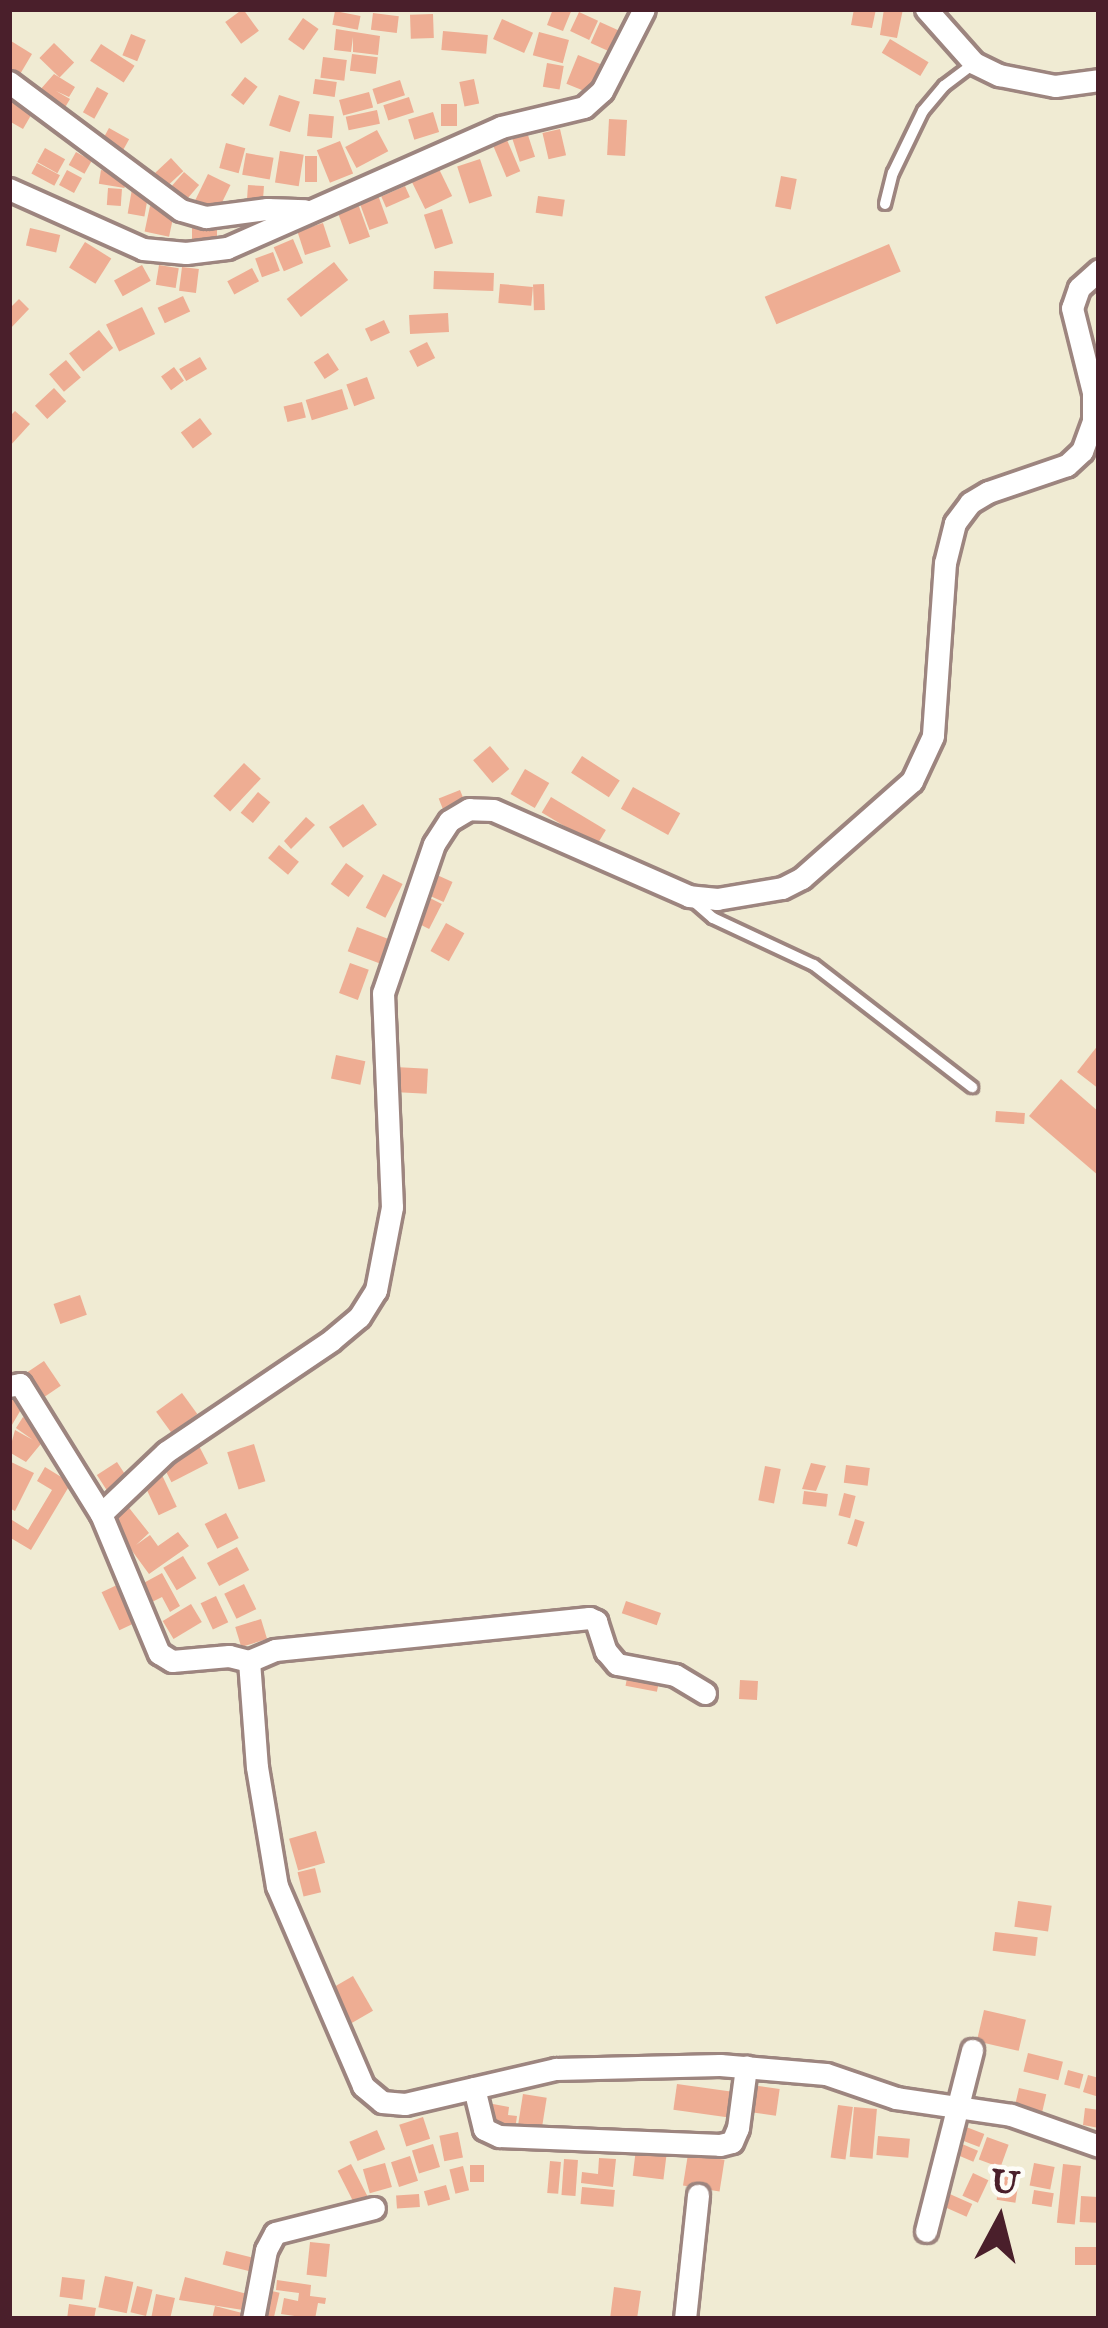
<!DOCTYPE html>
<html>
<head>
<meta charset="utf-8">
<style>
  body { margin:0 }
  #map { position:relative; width:1108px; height:2328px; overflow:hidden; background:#f0ebd3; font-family:"IM FELL English",serif }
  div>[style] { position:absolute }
  .building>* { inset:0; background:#eead93; transform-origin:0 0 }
  .roads { filter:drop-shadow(3px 0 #9d857f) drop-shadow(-3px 0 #9d857f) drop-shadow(0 3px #9d857f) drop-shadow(0 -3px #9d857f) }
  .lane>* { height:10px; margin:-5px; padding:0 5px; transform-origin:5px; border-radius:5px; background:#fff }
  .street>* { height:21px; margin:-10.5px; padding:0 10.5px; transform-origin:10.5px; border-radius:10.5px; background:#fff }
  span { translate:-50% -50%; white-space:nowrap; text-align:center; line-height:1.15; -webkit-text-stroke:12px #fdfcf7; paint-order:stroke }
  .frame { position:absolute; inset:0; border:12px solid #4a1f2b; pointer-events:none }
  .north { position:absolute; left:940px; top:2160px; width:120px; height:120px; -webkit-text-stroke:9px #fdfcf7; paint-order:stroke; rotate:7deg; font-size:33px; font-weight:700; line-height:48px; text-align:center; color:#4a1f2b }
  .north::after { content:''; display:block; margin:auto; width:42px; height:54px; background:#4a1f2b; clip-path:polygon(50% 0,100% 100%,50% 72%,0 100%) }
</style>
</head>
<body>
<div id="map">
  <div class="building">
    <i style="left:243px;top:9px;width:27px;height:22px;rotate:54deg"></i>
    <i style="clip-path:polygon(553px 9px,572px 9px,563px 31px,547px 25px)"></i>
    <i style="clip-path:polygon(854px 9px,876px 9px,872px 28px,851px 25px)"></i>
    <i style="clip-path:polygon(884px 9px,903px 9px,897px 38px,880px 35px)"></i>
    <i style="left:335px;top:11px;width:26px;height:14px;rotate:11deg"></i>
    <i style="left:579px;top:12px;width:21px;height:21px;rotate:25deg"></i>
    <i style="left:373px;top:13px;width:26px;height:17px;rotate:7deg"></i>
    <i style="left:433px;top:14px;width:24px;height:23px;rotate:88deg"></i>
    <i style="left:303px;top:18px;width:19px;height:26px;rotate:35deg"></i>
    <i style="left:502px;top:19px;width:34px;height:22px;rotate:24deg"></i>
    <i style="left:600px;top:22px;width:20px;height:23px;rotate:24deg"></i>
    <i style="clip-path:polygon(336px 29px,380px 36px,378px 55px,353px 52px,353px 37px,351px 52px,334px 50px)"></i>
    <i style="left:443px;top:31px;width:45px;height:19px;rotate:5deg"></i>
    <i style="left:539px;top:32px;width:31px;height:24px;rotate:15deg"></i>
    <i style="left:131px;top:34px;width:16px;height:23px;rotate:22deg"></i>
    <i style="left:890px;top:39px;width:45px;height:16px;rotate:31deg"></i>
    <i style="clip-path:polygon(11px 41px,32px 54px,16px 81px,9px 77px)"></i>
    <i style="left:54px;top:43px;width:28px;height:21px;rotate:44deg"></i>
    <i style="left:101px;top:44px;width:40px;height:20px;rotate:33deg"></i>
    <i style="left:352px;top:54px;width:26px;height:17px;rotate:7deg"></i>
    <i style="left:578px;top:55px;width:24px;height:31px;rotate:22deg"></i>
    <i style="left:323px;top:57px;width:24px;height:21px;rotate:7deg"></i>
    <i style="left:547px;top:63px;width:17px;height:24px;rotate:10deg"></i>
    <i style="clip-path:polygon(54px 74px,75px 87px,69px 97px,56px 91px,70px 99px,60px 116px,32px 99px)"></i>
    <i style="left:245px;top:77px;width:16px;height:23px;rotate:38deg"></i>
    <i style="left:315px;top:79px;width:22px;height:15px;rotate:8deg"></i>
    <i style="left:474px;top:79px;width:25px;height:15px;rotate:78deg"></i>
    <i style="left:400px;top:80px;width:16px;height:29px;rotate:72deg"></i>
    <i style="left:97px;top:87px;width:13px;height:29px;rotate:29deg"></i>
    <i style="left:369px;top:92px;width:16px;height:31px;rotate:75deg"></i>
    <i style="left:279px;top:95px;width:22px;height:32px;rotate:18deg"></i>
    <i style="clip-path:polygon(9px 96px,34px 110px,23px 129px,9px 121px)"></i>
    <i style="left:409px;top:97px;width:16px;height:27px;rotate:72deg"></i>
    <i style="left:441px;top:104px;width:16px;height:22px"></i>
    <i style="left:377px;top:110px;width:14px;height:32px;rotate:78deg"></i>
    <i style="left:433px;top:112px;width:21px;height:26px;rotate:73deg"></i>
    <i style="left:309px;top:114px;width:25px;height:22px;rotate:5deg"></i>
    <i style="left:609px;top:119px;width:18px;height:36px;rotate:3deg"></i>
    <i style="left:109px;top:128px;width:23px;height:16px;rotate:29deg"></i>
    <i style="left:560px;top:129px;width:27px;height:18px;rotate:77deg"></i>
    <i style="left:377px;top:130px;width:24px;height:36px;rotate:62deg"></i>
    <i style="left:527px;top:132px;width:26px;height:16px;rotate:72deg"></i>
    <i style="left:507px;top:140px;width:34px;height:15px;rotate:67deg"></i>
    <i style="left:340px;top:141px;width:35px;height:25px;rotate:68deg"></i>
    <i style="left:226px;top:143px;width:20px;height:26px;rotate:15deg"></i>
    <i style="left:45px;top:148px;width:23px;height:16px;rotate:29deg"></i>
    <i style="left:280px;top:151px;width:24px;height:32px;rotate:9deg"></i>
    <i style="left:76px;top:152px;width:18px;height:15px;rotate:29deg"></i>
    <i style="left:246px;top:153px;width:28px;height:22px;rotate:10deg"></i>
    <i style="left:305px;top:156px;width:12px;height:26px"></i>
    <i style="left:171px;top:158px;width:18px;height:23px;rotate:47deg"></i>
    <i style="left:480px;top:159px;width:39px;height:24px;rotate:72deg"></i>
    <i style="left:37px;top:163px;width:26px;height:12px;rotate:28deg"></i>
    <i style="left:439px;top:169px;width:30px;height:30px;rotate:64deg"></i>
    <i style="left:67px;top:170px;width:17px;height:17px;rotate:28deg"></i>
    <i style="left:101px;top:170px;width:26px;height:14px;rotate:9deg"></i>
    <i style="left:184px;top:172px;width:20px;height:20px;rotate:41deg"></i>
    <i style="left:208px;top:174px;width:25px;height:30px;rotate:26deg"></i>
    <i style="left:781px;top:176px;width:16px;height:31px;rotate:11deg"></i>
    <i style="left:248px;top:185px;width:16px;height:19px;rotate:4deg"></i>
    <i style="left:405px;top:186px;width:12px;height:26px;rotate:66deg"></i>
    <i style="left:108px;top:188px;width:14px;height:17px;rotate:4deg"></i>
    <i style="left:132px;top:189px;width:17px;height:25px;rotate:10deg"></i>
    <i style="left:378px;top:195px;width:30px;height:20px;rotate:70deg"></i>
    <i style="left:538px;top:196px;width:27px;height:17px;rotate:8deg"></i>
    <i style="left:357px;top:201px;width:38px;height:22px;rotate:70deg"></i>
    <i style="left:150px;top:206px;width:25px;height:26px;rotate:12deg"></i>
    <i style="left:442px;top:209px;width:36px;height:19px;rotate:72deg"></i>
    <i style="left:323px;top:223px;width:25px;height:27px;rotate:72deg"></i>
    <i style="left:192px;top:224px;width:25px;height:21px"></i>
    <i style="left:30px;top:228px;width:31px;height:18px;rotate:13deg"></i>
    <i style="left:293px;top:239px;width:26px;height:21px;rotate:67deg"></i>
    <i style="left:85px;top:242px;width:31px;height:30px;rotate:32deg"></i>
    <i style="left:889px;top:244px;width:30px;height:135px;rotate:67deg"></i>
    <i style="left:273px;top:252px;width:20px;height:19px;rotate:70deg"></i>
    <i style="left:334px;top:262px;width:23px;height:60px;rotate:52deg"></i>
    <i style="left:142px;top:265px;width:18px;height:32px;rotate:61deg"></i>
    <i style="left:159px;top:265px;width:20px;height:20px;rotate:9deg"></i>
    <i style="left:182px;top:267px;width:17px;height:24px;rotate:7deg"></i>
    <i style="left:252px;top:268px;width:15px;height:28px;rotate:62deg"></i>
    <i style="left:434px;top:271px;width:60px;height:18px;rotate:2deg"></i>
    <i style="left:500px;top:284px;width:33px;height:19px;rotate:5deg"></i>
    <i style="left:544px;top:284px;width:26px;height:11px;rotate:88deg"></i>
    <i style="left:183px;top:296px;width:17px;height:28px;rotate:65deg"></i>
    <i style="clip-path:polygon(19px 299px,29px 309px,9px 330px,9px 309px)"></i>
    <i style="left:142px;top:307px;width:30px;height:40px;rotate:64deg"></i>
    <i style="left:448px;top:313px;width:19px;height:39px;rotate:87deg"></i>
    <i style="left:384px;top:320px;width:14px;height:21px;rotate:65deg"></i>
    <i style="left:99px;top:330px;width:23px;height:38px;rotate:52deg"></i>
    <i style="left:427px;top:342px;width:18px;height:20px;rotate:63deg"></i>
    <i style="left:328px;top:353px;width:20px;height:17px;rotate:57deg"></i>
    <i style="left:200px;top:357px;width:14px;height:24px;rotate:60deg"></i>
    <i style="left:66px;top:360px;width:23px;height:22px;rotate:50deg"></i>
    <i style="left:174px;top:367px;width:17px;height:16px;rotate:54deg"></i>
    <i style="left:367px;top:377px;width:23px;height:22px;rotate:70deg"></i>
    <i style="left:54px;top:388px;width:18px;height:26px;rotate:47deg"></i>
    <i style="left:342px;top:389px;width:21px;height:38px;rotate:73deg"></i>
    <i style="left:302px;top:402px;width:16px;height:19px;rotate:76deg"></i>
    <i style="clip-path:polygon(15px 411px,30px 424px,9px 447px,9px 417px)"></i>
    <i style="left:200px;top:418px;width:20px;height:24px;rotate:53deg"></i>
    <i style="left:490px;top:746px;width:30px;height:22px;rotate:50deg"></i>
    <i style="left:582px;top:756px;width:45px;height:20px;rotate:33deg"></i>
    <i style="left:244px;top:763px;width:23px;height:45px;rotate:43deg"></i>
    <i style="left:525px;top:769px;width:28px;height:29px;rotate:30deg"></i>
    <i style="left:633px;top:787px;width:54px;height:25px;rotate:29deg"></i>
    <i style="left:460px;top:790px;width:16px;height:23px;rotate:68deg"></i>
    <i style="left:258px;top:792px;width:16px;height:27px;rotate:40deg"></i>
    <i style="left:551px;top:797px;width:64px;height:18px;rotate:31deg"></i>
    <i style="left:363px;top:804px;width:25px;height:41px;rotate:56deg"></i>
    <i style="clip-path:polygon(306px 817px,315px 825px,291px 849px,284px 841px)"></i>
    <i style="left:279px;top:845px;width:26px;height:17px;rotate:40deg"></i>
    <i style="left:346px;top:863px;width:22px;height:26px;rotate:36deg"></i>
    <i style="left:383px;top:874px;width:22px;height:38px;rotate:27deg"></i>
    <i style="left:437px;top:875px;width:17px;height:22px;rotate:24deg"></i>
    <i style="left:424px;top:895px;width:20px;height:28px;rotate:27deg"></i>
    <i style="left:446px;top:923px;width:21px;height:32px;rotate:29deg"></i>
    <i style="left:357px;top:927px;width:40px;height:26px;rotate:21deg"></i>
    <i style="left:350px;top:963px;width:20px;height:32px;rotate:20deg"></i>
    <i style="clip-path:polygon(1099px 1044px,1099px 1089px,1077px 1072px)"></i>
    <i style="left:336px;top:1055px;width:30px;height:24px;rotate:12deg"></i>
    <i style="left:395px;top:1067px;width:33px;height:25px;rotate:3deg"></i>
    <i style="clip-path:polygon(1061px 1079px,1099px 1112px,1099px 1176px,1029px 1116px)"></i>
    <i style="left:996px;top:1111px;width:29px;height:11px;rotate:4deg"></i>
    <i style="left:80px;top:1295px;width:21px;height:28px;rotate:71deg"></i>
    <i style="left:44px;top:1361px;width:30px;height:27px;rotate:56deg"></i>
    <i style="clip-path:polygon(11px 1392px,26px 1401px,9px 1430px,9px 1395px)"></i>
    <i style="left:182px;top:1393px;width:26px;height:32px;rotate:54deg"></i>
    <i style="clip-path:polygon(23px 1417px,49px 1434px,26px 1462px,9px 1452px,15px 1430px,33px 1440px,16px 1428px)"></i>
    <i style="left:198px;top:1444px;width:22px;height:41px;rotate:63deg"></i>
    <i style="left:254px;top:1444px;width:39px;height:28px;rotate:73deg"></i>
    <i style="clip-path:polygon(9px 1461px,34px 1473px,15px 1511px,9px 1508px)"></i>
    <i style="left:117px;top:1462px;width:20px;height:24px;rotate:57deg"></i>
    <i style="clip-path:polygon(811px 1463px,826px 1466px,816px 1491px,802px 1489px)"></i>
    <i style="left:846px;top:1465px;width:24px;height:18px;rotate:7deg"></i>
    <i style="left:765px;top:1466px;width:16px;height:35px;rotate:11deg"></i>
    <i style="clip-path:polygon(45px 1467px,71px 1483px,31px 1550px,9px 1537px,9px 1525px,12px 1520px,28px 1530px,52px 1490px,37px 1481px)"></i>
    <i style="left:162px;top:1475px;width:35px;height:20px;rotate:65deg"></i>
    <i style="left:804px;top:1491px;width:24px;height:13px;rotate:7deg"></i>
    <i style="left:844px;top:1493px;width:12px;height:23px;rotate:14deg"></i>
    <i style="clip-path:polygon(126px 1504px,149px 1533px,136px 1545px,150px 1535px,158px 1546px,178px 1532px,189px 1546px,149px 1574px,108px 1518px)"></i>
    <i style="left:226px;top:1513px;width:28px;height:24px;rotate:63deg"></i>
    <i style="left:855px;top:1519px;width:10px;height:26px;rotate:17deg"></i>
    <i style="left:237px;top:1547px;width:26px;height:34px;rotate:62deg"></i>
    <i style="left:183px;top:1556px;width:26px;height:23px;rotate:59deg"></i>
    <i style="clip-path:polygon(162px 1573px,180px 1606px,170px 1612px,162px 1597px,148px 1604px,138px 1586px)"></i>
    <i style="left:244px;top:1584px;width:28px;height:22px;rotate:64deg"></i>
    <i style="left:117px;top:1585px;width:42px;height:17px;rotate:65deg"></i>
    <i style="left:216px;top:1596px;width:29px;height:17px;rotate:65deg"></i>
    <i style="left:626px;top:1601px;width:37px;height:13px;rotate:19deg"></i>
    <i style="left:191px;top:1604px;width:21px;height:33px;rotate:59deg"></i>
    <i style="left:261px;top:1619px;width:21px;height:27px;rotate:73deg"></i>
    <i style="left:628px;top:1673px;width:32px;height:13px;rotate:11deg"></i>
    <i style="left:740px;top:1680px;width:18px;height:19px;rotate:3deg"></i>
    <i style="left:316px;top:1831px;width:33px;height:28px;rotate:74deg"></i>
    <i style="left:315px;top:1868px;width:25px;height:18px;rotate:76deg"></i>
    <i style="left:1018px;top:1901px;width:34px;height:26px;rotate:8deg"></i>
    <i style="left:995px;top:1932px;width:43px;height:19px;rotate:7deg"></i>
    <i style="left:353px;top:1976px;width:40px;height:27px;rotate:60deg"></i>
    <i style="left:984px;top:2010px;width:43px;height:32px;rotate:13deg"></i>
    <i style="left:1028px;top:2053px;width:36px;height:19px;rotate:14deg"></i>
    <i style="left:1068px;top:2070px;width:16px;height:15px;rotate:15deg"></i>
    <i style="clip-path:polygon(1088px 2075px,1099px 2078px,1099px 2097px,1083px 2092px)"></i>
    <i style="left:677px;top:2084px;width:56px;height:26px;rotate:8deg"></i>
    <i style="left:744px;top:2084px;width:36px;height:27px;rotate:8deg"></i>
    <i style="left:1019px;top:2088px;width:28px;height:20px;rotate:13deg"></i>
    <i style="left:523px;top:2094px;width:24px;height:34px;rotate:9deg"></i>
    <i style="clip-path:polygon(493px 2104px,509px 2107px,508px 2115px,517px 2116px,515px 2130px,490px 2127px)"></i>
    <i style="left:838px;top:2105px;width:15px;height:53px;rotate:8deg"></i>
    <i style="left:854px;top:2107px;width:23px;height:50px;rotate:5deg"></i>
    <i style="clip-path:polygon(1085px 2108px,1099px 2110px,1099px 2128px,1083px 2125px)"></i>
    <i style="left:423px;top:2117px;width:23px;height:25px;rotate:72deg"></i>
    <i style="left:961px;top:2125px;width:25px;height:14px;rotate:21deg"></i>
    <i style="left:377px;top:2130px;width:21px;height:30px;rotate:67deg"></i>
    <i style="left:458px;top:2132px;width:26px;height:19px;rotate:79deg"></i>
    <i style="left:878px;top:2136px;width:32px;height:19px;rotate:5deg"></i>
    <i style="left:987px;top:2137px;width:23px;height:24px;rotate:20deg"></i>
    <i style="left:955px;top:2141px;width:25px;height:12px;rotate:23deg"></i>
    <i style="left:433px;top:2144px;width:24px;height:22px;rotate:73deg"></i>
    <i style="left:636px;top:2149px;width:31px;height:27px;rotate:7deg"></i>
    <i style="left:688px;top:2154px;width:37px;height:32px;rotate:9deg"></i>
    <i style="left:410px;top:2156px;width:26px;height:20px;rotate:72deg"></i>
    <i style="clip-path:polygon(599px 2158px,616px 2159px,613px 2187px,581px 2183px,582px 2172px,598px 2174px)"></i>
    <i style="left:564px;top:2159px;width:14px;height:36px;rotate:4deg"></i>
    <i style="left:550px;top:2161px;width:11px;height:32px;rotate:5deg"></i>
    <i style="left:385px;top:2163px;width:25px;height:23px;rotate:74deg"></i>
    <i style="left:1034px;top:2163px;width:21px;height:23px;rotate:11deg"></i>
    <i style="left:351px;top:2164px;width:38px;height:15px;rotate:63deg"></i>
    <i style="left:1063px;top:2164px;width:18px;height:59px;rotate:6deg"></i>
    <i style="left:470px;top:2165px;width:14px;height:17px"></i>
    <i style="left:463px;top:2166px;width:25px;height:14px;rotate:76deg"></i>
    <i style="left:1001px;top:2172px;width:19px;height:28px;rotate:9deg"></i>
    <i style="left:973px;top:2173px;width:17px;height:25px;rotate:25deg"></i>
    <i style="left:446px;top:2185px;width:15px;height:23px;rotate:74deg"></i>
    <i style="left:582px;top:2187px;width:33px;height:17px;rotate:5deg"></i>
    <i style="left:1034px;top:2190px;width:20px;height:14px;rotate:9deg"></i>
    <i style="left:943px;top:2191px;width:32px;height:14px;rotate:24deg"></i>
    <i style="left:419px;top:2194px;width:13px;height:23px;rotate:86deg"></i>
    <i style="left:1081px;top:2196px;width:17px;height:26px;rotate:3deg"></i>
    <i style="left:310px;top:2242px;width:20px;height:33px;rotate:6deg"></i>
    <i style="left:1099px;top:2247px;width:18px;height:24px;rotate:90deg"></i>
    <i style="left:226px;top:2251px;width:30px;height:14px;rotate:14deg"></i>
    <i style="left:105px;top:2276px;width:29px;height:32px;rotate:12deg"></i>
    <i style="left:62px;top:2277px;width:23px;height:20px;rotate:7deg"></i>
    <i style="clip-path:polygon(185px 2277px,247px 2294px,243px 2310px,179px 2300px)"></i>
    <i style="clip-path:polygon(277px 2280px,311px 2285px,310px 2296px,326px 2298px,325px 2304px,318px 2303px,315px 2319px,281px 2314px,284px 2298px,298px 2301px,299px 2293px,276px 2290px)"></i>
    <i style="left:137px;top:2286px;width:16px;height:27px;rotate:14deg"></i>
    <i style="clip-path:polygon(614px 2287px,641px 2291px,637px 2319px,610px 2319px)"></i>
    <i style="left:263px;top:2289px;width:17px;height:27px;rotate:13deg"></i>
    <i style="clip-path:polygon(156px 2294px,175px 2298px,170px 2319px,151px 2319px)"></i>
    <i style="clip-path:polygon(69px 2304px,96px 2308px,94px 2319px,67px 2319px)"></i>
    <i style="clip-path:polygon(215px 2306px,246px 2314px,245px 2319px,212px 2319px)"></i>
  </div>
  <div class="roads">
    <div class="lane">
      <i style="left:885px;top:204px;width:32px;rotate:-76deg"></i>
      <i style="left:893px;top:173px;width:69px;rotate:-64.2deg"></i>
      <i style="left:923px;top:111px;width:33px;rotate:-50deg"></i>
      <i style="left:944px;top:86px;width:38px;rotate:-37deg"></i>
      <i style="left:691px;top:899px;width:29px;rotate:41deg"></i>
      <i style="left:713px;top:918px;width:111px;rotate:25deg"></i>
      <i style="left:814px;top:965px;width:200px;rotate:37.7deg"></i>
    </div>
    <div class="street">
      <i style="left:926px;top:9px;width:72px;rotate:48.4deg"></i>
      <i style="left:974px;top:63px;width:28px;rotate:26deg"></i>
      <i style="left:999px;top:75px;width:57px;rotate:11.1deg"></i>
      <i style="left:1055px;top:86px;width:44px;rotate:-7.8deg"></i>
      <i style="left:9px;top:82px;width:214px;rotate:36.7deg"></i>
      <i style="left:181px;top:210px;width:26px;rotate:16deg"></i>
      <i style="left:206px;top:217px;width:62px;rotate:-7.5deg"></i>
      <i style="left:267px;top:209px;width:38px;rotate:2deg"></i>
      <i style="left:9px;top:189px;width:147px;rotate:24.1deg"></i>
      <i style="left:143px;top:249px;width:43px;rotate:5.3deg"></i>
      <i style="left:186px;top:253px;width:41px;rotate:-7deg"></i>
      <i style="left:227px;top:248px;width:300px;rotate:-23.8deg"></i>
      <i style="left:501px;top:127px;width:85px;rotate:-13.5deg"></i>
      <i style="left:584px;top:107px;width:24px;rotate:-42deg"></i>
      <i style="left:602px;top:91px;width:92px;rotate:-62.9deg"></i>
      <i style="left:1099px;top:270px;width:27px;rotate:138deg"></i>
      <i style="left:1079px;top:288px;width:21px;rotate:109deg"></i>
      <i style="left:1072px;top:308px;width:87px;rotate:76deg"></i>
      <i style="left:1093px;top:392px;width:29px;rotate:90deg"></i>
      <i style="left:1093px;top:421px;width:32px;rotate:110deg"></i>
      <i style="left:1082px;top:451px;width:21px;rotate:137deg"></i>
      <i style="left:1067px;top:465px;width:83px;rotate:161.1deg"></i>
      <i style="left:988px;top:492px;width:21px;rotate:149deg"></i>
      <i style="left:970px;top:503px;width:25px;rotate:127deg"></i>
      <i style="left:955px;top:523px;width:41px;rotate:104deg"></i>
      <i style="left:945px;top:563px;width:173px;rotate:94deg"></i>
      <i style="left:933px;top:736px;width:50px;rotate:115deg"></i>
      <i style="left:912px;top:781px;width:147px;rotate:138.6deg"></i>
      <i style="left:802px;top:878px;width:22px;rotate:153deg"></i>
      <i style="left:782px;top:888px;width:66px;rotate:170.4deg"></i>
      <i style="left:717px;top:899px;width:28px;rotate:-174deg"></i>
      <i style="left:689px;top:896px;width:214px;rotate:-156.3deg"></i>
      <i style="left:493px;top:810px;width:24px;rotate:-178deg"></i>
      <i style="left:469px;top:809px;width:23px;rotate:149deg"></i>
      <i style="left:449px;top:821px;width:27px;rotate:123deg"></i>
      <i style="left:434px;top:844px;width:157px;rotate:108.9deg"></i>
      <i style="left:383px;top:993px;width:214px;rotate:87.6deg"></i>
      <i style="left:392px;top:1207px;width:85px;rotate:100.9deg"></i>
      <i style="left:376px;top:1290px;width:32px;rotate:122deg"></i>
      <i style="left:359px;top:1317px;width:35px;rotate:140deg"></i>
      <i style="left:332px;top:1340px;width:200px;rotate:146deg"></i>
      <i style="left:166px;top:1452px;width:90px;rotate:136.4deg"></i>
      <i style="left:101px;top:1514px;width:151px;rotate:67.4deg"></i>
      <i style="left:159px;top:1653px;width:15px;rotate:32deg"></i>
      <i style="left:172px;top:1661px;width:57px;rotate:-5deg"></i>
      <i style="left:229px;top:1656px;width:21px;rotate:14deg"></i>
      <i style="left:249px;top:1661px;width:106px;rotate:85.7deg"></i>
      <i style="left:257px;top:1767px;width:121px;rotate:80.5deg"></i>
      <i style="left:277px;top:1886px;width:218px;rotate:66.7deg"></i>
      <i style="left:363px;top:2086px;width:25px;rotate:40deg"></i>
      <i style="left:382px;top:2102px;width:23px;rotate:5deg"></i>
      <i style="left:405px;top:2104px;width:155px;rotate:-13.1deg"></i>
      <i style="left:556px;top:2069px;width:164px;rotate:-1.4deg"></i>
      <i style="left:720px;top:2065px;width:106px;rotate:4.9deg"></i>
      <i style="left:826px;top:2074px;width:74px;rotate:18.9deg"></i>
      <i style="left:896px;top:2098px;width:116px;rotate:8.4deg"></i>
      <i style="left:1011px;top:2115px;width:93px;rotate:19.4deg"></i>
      <i style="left:9px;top:1386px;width:11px;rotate:-10deg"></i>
      <i style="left:20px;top:1384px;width:153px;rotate:58.1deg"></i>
      <i style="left:249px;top:1661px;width:28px;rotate:-23deg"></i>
      <i style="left:275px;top:1650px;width:316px;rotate:-5.8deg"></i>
      <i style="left:589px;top:1618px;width:8px;rotate:23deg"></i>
      <i style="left:596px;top:1621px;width:32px;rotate:72deg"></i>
      <i style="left:606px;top:1651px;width:17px;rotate:50deg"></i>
      <i style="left:617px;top:1664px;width:59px;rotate:10.7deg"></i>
      <i style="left:675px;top:1675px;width:35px;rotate:31deg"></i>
      <i style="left:474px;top:2088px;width:42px;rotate:76.3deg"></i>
      <i style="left:484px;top:2129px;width:17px;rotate:25deg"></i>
      <i style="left:499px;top:2136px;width:221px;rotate:2.3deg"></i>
      <i style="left:720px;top:2145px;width:12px;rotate:-14deg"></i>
      <i style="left:732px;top:2142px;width:15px;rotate:-67deg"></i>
      <i style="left:738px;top:2128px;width:62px;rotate:-82.5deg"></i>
      <i style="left:926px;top:2231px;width:187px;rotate:-75.7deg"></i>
      <i style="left:253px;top:2319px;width:70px;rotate:-79.3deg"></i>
      <i style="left:266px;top:2250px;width:19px;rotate:-62deg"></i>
      <i style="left:275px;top:2233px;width:102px;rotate:-14.2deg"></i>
      <i style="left:685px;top:2319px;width:125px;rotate:-84deg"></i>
    </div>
  </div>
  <div class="frame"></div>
  <div class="north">U</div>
</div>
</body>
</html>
